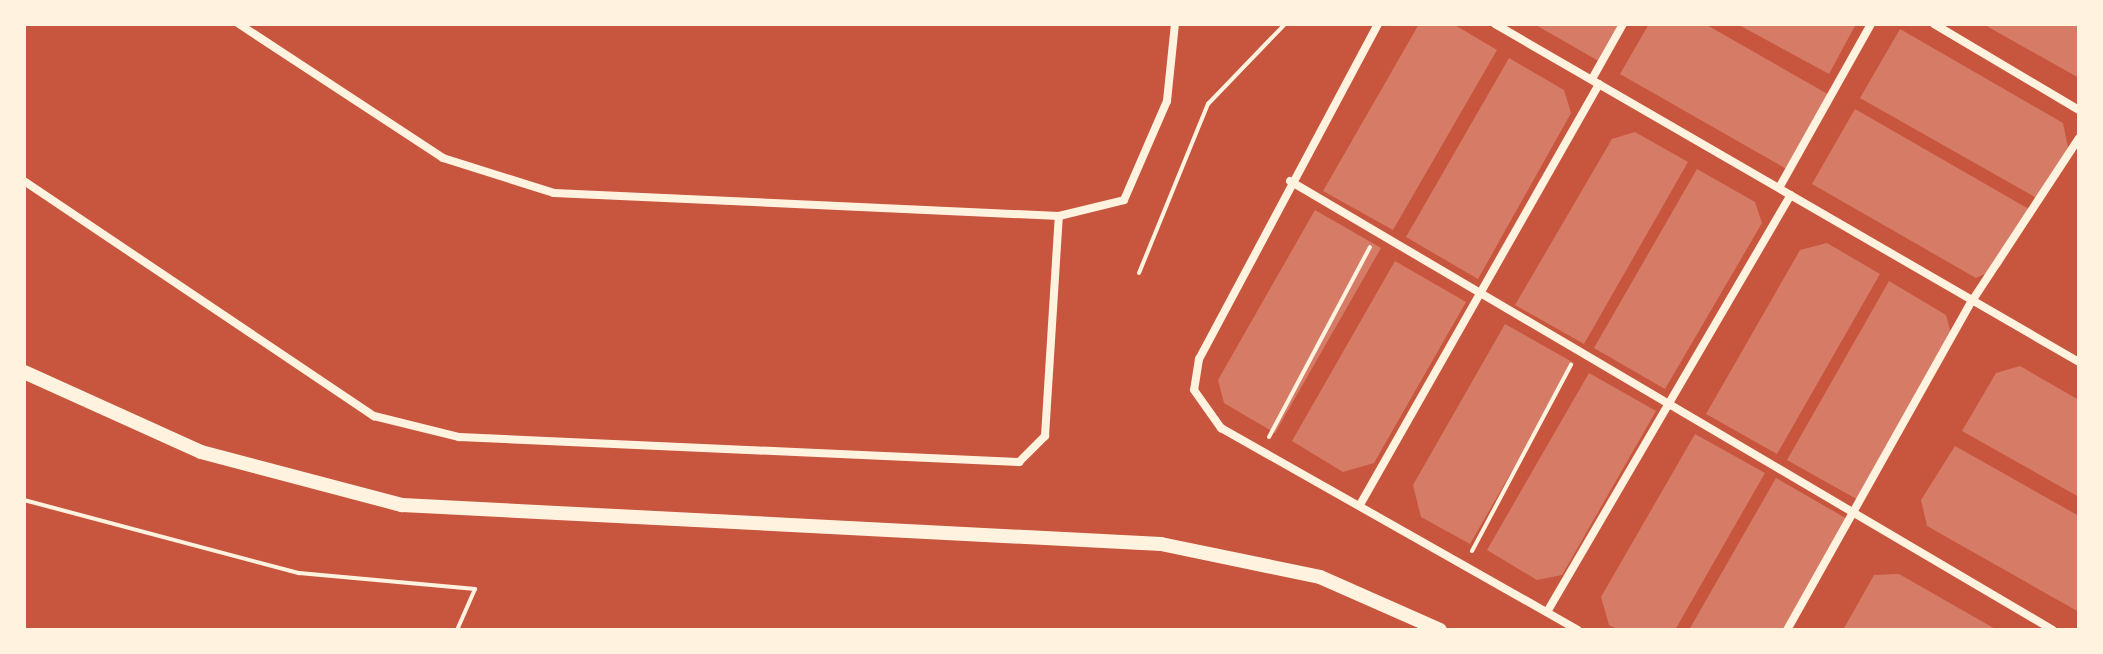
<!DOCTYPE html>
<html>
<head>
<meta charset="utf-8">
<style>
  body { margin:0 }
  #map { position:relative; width:2103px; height:654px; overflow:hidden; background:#c8553d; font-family:Bitter,serif }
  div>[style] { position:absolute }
  .building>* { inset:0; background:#d67c66 }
  .path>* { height:4px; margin:-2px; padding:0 2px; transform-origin:2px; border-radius:2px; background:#fff3e0 }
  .minor>* { height:8px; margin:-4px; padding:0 4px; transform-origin:4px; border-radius:4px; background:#fff3e0 }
  .tertiary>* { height:14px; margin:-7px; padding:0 7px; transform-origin:7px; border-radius:7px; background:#fff3e0 }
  span { translate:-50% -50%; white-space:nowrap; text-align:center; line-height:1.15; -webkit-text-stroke:8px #fff3e0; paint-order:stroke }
  .frame { position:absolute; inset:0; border:26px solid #fff3e0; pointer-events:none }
</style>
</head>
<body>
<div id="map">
  <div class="building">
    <i style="clip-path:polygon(1419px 24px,1453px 24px,1497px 50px,1393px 230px,1323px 191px)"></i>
    <i style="clip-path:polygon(1534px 24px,1625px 24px,1602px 63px)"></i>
    <i style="clip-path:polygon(1649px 24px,1705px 24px,1833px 97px,1790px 171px,1620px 74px)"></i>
    <i style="clip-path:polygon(1737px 24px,1856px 24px,1829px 74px)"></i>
    <i style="clip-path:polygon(1983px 24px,2079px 24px,2079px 78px)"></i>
    <i style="clip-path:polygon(1900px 29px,2063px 123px,2069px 152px,2040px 200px,1860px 98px)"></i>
    <i style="clip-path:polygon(1509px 58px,1564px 90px,1571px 113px,1478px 279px,1406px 237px)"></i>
    <i style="clip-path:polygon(1855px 109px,2034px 212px,2000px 267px,1976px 278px,1812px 184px)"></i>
    <i style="clip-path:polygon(1635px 132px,1688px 162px,1584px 344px,1515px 305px,1612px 139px)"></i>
    <i style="clip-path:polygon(1697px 169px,1755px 202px,1762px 223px,1665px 389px,1594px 348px)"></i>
    <i style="clip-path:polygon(1315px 210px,1381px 248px,1275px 433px,1224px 403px,1218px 380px)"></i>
    <i style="clip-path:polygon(1827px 243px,1880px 274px,1777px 454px,1706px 414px,1800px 250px)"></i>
    <i style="clip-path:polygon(1395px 261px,1466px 302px,1374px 463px,1343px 472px,1292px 441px)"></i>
    <i style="clip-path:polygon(1889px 281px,1946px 315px,1953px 341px,1860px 501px,1787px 460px)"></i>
    <i style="clip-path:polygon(1505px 324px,1574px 363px,1470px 544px,1421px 517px,1413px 485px)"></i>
    <i style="clip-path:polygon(2020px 366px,2079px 400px,2079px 497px,1962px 431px,1996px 373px)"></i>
    <i style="clip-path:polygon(1589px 373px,1656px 411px,1562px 575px,1537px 580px,1487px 550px)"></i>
    <i style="clip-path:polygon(1695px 434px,1765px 473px,1675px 630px,1619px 630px,1609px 625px,1601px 597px)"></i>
    <i style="clip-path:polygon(1955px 446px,2079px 516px,2079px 612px,1927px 526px,1921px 500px)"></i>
    <i style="clip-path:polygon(1776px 478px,1849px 520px,1784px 630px,1689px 630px)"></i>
    <i style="clip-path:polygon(1899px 574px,1997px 630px,1843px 630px,1874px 575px)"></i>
  </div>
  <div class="path">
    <i style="left:1139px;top:273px;width:183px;rotate:-67.8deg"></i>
    <i style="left:1208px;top:104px;width:111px;rotate:-46.1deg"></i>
    <i style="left:1269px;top:437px;width:215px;rotate:-62deg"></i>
    <i style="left:24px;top:500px;width:285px;rotate:14.9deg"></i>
    <i style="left:299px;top:573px;width:177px;rotate:5.2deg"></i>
    <i style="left:475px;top:589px;width:45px;rotate:113.7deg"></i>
    <i style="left:1472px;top:551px;width:211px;rotate:-62deg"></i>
  </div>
  <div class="minor">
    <i style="left:239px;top:24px;width:244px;rotate:33.3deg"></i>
    <i style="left:443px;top:158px;width:116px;rotate:17.5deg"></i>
    <i style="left:554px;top:193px;width:506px;rotate:2.61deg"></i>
    <i style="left:1378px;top:24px;width:380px;rotate:118.1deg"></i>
    <i style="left:1199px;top:359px;width:31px;rotate:99deg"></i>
    <i style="left:1194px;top:390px;width:47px;rotate:54.6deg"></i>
    <i style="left:1221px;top:428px;width:410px;rotate:29.5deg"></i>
    <i style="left:1495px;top:24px;width:675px;rotate:30.06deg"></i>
    <i style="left:1934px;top:24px;width:169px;rotate:30.7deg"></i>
    <i style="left:1592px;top:79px;width:63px;rotate:-60.6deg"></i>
    <i style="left:24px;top:181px;width:422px;rotate:33.9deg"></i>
    <i style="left:374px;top:416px;width:88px;rotate:13.9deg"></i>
    <i style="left:459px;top:437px;width:561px;rotate:2.56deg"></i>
    <i style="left:1019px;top:462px;width:37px;rotate:-45deg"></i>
    <i style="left:1045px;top:436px;width:220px;rotate:-86.4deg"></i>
    <i style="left:1059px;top:216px;width:67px;rotate:-13.8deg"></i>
    <i style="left:1124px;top:200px;width:108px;rotate:-66.5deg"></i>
    <i style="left:1167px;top:101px;width:77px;rotate:-84.1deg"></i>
    <i style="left:1290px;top:181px;width:885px;rotate:30.48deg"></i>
    <i style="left:1779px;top:188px;width:188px;rotate:-60.7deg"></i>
    <i style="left:1361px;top:503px;width:482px;rotate:-60.4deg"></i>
    <i style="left:1547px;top:612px;width:483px;rotate:-59.7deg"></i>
    <i style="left:1787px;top:630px;width:377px;rotate:-60.7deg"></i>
    <i style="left:1972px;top:301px;width:195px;rotate:-56.7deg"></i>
  </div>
  <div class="tertiary">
    <i style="left:24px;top:372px;width:194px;rotate:24.3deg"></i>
    <i style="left:201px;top:452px;width:208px;rotate:14.8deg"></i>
    <i style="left:402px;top:505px;width:760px;rotate:2.94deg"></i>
    <i style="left:1161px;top:544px;width:162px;rotate:11.7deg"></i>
    <i style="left:1320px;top:577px;width:131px;rotate:23.8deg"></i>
  </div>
  <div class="frame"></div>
</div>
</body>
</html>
